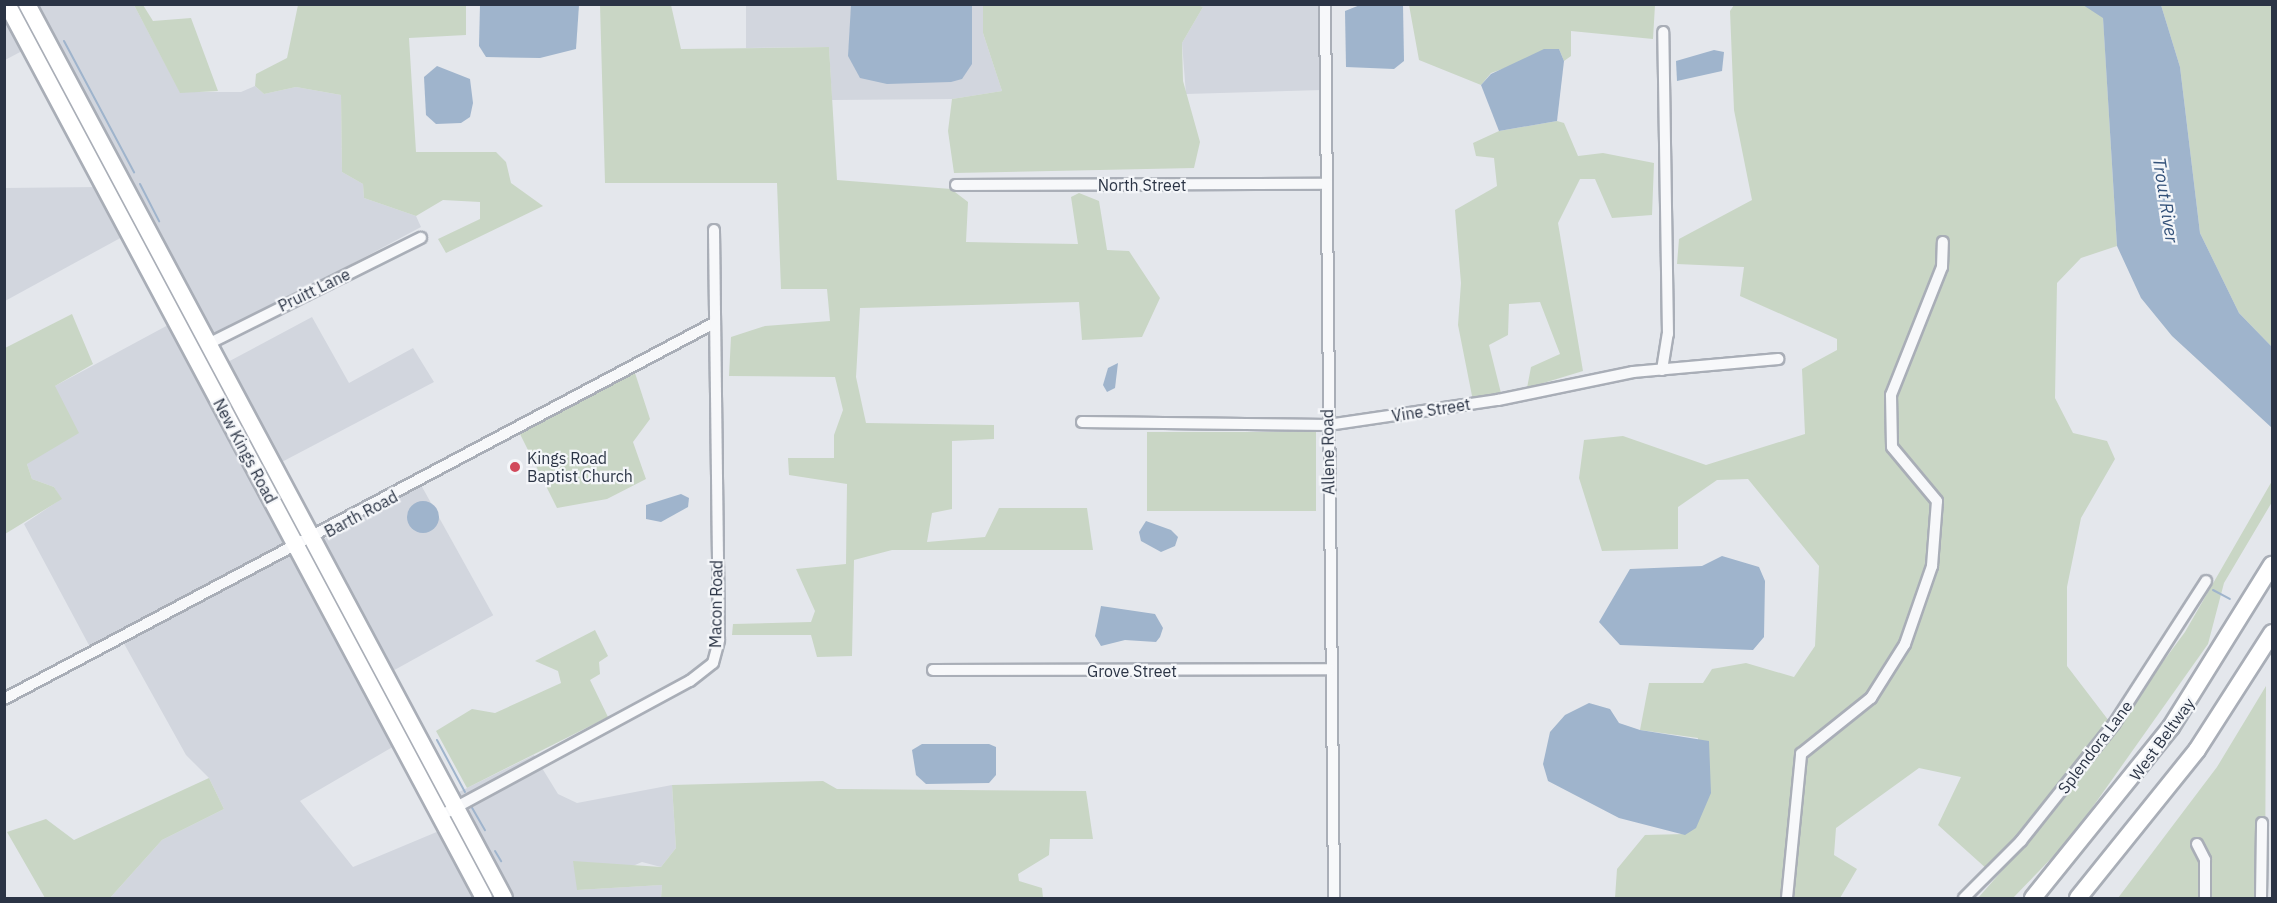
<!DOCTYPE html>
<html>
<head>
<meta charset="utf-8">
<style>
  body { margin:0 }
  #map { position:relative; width:2277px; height:903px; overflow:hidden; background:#e4e7ec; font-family:"IBM Plex Sans",sans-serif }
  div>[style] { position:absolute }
  .built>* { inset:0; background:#d2d6de; transform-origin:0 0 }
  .green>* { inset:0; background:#c9d6c5; transform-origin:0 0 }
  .water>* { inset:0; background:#9fb4cc }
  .round { border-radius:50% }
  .stream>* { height:2px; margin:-1px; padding:0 1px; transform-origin:1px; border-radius:1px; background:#9fb4cc }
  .roads { filter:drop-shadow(2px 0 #a9aeb7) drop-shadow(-2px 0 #a9aeb7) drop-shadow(0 2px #a9aeb7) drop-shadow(0 -2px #a9aeb7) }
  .minor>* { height:10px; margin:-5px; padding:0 5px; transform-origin:5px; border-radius:5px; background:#f7f8fa }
  .highway>* { height:16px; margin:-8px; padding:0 8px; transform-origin:8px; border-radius:8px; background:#fff }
  .dots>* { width:16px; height:16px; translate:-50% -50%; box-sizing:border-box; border:3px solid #f4f6f9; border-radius:50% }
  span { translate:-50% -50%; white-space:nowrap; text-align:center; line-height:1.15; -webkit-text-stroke:4.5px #f4f6f9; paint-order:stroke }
  .street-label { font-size:16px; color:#2b3445 }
  .poi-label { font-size:16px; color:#2b3445 }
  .left { translate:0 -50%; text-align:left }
  .water-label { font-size:18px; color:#34527a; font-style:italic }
  .frame { position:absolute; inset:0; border:6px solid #2b3445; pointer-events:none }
</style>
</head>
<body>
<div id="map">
  <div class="built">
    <i style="clip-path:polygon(33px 5px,134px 5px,180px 92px,241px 92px,255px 86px,264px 94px,296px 87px,341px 95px,342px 172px,363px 184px,364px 198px,416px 216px,421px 227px,210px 340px)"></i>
    <i style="clip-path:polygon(746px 5px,983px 5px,983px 33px,1002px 91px,952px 99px,832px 100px,829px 47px,746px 48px)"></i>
    <i style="clip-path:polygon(1194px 5px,1321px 5px,1322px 90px,1186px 94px,1182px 43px,1203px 7px)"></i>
    <i style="clip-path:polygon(4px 14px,24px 50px,5px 60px,4px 60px)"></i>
    <i style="clip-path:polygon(98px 187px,124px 236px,5px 301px,5px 188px)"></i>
    <i style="clip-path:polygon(312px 317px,349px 383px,413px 348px,434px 382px,278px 464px,224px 364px)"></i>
    <i style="clip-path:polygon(170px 324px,396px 745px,300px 801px,353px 867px,439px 831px,476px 898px,110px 898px,162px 840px,224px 809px,209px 778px,186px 755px,117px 631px,90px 647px,24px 524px,61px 499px,54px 487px,32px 479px,27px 464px,55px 386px)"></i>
    <i style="left:421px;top:485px;width:149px;height:116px;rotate:61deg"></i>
    <i style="clip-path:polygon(534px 755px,558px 794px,577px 803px,672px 785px,676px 848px,661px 867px,642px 862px,577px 890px,662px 885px,661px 898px,510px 898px,455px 794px)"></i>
  </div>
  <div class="green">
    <i style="clip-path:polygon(1194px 4px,1203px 7px,1182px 43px,1183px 81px,1200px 142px,1194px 168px,954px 173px,948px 131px,952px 99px,1002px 91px,983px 33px,983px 5px)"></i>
    <i style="clip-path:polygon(2083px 4px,2103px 17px,2117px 246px,2081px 258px,2057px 283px,2055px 398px,2073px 433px,2107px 441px,2115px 459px,2081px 518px,2067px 587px,2067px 666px,2109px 721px,1988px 870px,1938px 825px,1961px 777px,1919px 768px,1836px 828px,1834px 855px,1857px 869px,1840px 898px,1615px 898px,1617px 869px,1645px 835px,1685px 834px,1698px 738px,1640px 730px,1649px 683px,1703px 683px,1712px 669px,1746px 663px,1794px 677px,1815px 646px,1819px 566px,1748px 479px,1717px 480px,1678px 507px,1678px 549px,1602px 551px,1579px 478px,1584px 440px,1623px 436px,1706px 465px,1805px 434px,1802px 369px,1837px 350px,1837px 339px,1740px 296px,1744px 267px,1677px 264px,1679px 239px,1752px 200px,1734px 110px,1730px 11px,1734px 5px)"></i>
    <i style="clip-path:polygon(134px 5px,143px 5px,153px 21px,191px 18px,218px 91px,180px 93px)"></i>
    <i style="clip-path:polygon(298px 5px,466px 5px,466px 35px,409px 38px,416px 152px,496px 152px,506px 162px,511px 183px,543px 206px,446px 253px,438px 239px,480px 219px,480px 202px,443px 200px,416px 216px,364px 198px,363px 184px,342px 172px,341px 95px,296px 87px,264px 94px,255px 86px,256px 74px,287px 58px)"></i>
    <i style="clip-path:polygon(600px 5px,671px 5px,681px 49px,829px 47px,837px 180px,951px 189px,968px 202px,966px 242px,1078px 244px,1071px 197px,1079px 193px,1099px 201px,1107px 250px,1129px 251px,1160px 298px,1142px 337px,1082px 340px,1079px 302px,860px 308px,856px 377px,866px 423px,994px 425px,994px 439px,952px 441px,952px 509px,932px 513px,927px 542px,985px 537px,999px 508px,1087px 508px,1093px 550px,892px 550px,854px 560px,852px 656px,817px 657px,811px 635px,732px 635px,733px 624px,811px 622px,815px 611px,796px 569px,846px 564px,847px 484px,789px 475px,788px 458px,834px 458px,834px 435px,843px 410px,835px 377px,729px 376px,731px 337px,765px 326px,830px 321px,827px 289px,781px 289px,777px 183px,605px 183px)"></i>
    <i style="clip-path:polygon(1409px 5px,1655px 5px,1653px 39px,1571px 31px,1571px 56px,1564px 61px,1559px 49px,1491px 73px,1481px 85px,1419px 60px)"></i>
    <i style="clip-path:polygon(2161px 5px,2272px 5px,2272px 347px,2239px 313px,2200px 233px,2180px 67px)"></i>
    <i style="clip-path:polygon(1557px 121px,1564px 123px,1578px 156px,1603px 153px,1654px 163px,1652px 215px,1612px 218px,1595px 179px,1580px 179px,1558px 223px,1583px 371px,1527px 388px,1531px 367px,1560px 354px,1540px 302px,1509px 304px,1508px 335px,1489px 345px,1501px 393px,1473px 401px,1458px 325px,1461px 283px,1455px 210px,1497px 186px,1494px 158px,1476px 156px,1473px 143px,1499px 131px)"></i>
    <i style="clip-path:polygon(72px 314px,93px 364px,55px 386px,79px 433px,27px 464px,32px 479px,54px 487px,62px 499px,5px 534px,5px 348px)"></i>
    <i style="clip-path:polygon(635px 373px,650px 419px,633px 442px,646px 479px,607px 499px,557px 508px,519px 432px)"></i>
    <i style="left:1147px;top:432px;width:169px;height:79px"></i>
    <i style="clip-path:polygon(2272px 481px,2272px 502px,2224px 583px,2208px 644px,2070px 839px,2013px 898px,1978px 898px,2043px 824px,2185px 632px)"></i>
    <i style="clip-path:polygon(595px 630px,608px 656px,599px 662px,600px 674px,590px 680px,608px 717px,467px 788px,436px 731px,472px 709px,495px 713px,561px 683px,558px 671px,535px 661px)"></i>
    <i style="clip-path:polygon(2266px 686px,2265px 898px,2118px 898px,2217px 767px)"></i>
    <i style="clip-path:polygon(209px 778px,224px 809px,162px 840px,110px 898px,45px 898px,7px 832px,46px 819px,74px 840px)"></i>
    <i style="clip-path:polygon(823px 781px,837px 789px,1086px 791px,1093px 839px,1050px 839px,1049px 855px,1018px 874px,1019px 881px,1042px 888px,1043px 898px,661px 898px,662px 885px,577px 890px,573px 861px,661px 867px,676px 848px,672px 785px)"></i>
  </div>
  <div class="water">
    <i style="clip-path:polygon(480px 5px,579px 5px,576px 49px,540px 58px,486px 57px,479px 46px)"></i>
    <i style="clip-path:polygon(851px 5px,972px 5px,972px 64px,962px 79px,951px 82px,887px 84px,860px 78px,848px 56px)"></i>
    <i style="clip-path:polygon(1360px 5px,1403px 5px,1404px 61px,1394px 69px,1346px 67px,1345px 11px)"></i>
    <i style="clip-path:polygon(2083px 5px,2161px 5px,2180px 67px,2200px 233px,2239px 313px,2272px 347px,2272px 428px,2172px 336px,2141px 298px,2117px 246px,2103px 18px)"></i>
    <i style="clip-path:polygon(1544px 49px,1559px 49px,1564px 61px,1557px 121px,1499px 131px,1481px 85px,1491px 74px)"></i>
    <i style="clip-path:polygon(1714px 50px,1724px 52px,1722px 71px,1677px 81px,1676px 61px)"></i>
    <i style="clip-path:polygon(437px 66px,470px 79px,473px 103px,470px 117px,461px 123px,436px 124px,426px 115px,424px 77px)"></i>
    <i style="clip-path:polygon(1118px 363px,1115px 388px,1107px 392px,1103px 385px,1108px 368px)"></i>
    <i style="clip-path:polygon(681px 494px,689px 498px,688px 507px,661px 522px,646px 519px,646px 505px)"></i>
    <i class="round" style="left:407px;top:501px;width:32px;height:32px"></i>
    <i style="clip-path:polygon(1146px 521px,1171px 530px,1178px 537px,1175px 546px,1161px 552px,1141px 541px,1139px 532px)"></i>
    <i style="clip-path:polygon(1722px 556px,1759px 567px,1765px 581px,1764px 637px,1753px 650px,1620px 645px,1599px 622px,1630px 569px,1702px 566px)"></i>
    <i style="clip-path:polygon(1101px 606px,1155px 614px,1163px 628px,1160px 637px,1156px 642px,1125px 640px,1101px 646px,1095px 636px)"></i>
    <i style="clip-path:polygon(1589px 703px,1610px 709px,1619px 723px,1640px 730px,1709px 741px,1711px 793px,1696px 828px,1685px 835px,1619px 818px,1548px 781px,1543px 764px,1550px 732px,1565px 715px)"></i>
    <i style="clip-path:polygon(922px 744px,989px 744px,996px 747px,996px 775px,989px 783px,926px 784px,916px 775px,912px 750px)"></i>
  </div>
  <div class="stream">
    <i style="left:64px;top:41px;width:149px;rotate:61.9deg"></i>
    <i style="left:140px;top:184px;width:42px;rotate:62.8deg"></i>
    <i style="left:2213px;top:590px;width:19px;rotate:28deg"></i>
    <i style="left:437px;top:740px;width:59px;rotate:61.7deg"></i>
    <i style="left:471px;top:806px;width:28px;rotate:60deg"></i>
    <i style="left:495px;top:851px;width:12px;rotate:59deg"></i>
  </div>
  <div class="roads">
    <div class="minor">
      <i style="left:1325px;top:4px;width:894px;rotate:89.42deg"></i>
      <i style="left:956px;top:185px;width:371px;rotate:-0.2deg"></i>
      <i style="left:208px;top:344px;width:238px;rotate:-26.5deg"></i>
      <i style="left:1662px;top:370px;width:36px;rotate:-81deg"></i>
      <i style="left:1668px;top:334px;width:302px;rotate:-90.9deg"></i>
      <i style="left:1082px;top:422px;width:246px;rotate:0.7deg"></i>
      <i style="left:1328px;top:425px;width:172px;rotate:-8.4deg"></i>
      <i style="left:1498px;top:400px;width:138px;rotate:-11.7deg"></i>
      <i style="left:1633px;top:372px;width:146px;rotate:-5.1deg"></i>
      <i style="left:933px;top:670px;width:397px;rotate:-0.1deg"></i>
      <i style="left:4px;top:699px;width:803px;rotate:-27.9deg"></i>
      <i style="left:440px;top:816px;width:284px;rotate:-28.4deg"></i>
      <i style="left:690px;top:681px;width:29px;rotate:-38deg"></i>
      <i style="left:713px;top:663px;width:24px;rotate:-75deg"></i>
      <i style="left:719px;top:640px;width:410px;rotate:-90.7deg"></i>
      <i style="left:2197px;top:844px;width:18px;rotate:63deg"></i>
      <i style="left:2205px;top:860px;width:38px;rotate:90deg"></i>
      <i style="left:1787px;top:898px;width:145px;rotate:-84.4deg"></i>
      <i style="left:1801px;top:754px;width:90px;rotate:-38.7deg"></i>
      <i style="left:1871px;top:698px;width:64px;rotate:-57.8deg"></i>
      <i style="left:1905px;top:644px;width:83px;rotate:-70.9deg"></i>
      <i style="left:1932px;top:566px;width:65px;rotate:-85.6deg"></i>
      <i style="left:1937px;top:501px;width:70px;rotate:-129.8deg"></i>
      <i style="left:1892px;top:447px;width:52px;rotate:-91.1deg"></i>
      <i style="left:1891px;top:395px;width:138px;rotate:-68.3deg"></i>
      <i style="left:1942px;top:267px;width:25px;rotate:-88deg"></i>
      <i style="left:1964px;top:898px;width:81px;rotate:-45deg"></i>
      <i style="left:2021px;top:841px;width:149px;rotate:-51.5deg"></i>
      <i style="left:2114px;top:724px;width:170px;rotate:-57.2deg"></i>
      <i style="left:2261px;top:898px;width:75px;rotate:-89.2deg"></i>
    </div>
    <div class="highway">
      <i style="left:7px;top:4px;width:1013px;rotate:61.92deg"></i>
      <i style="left:27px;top:4px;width:1013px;rotate:61.92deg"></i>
      <i style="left:2033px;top:898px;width:220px;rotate:-51.1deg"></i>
      <i style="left:2171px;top:727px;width:191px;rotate:-58.1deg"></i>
      <i style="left:2078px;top:898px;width:190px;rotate:-51.2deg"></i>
      <i style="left:2197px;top:750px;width:139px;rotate:-57.3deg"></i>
    </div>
  </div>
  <div class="dots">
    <i style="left:515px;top:467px;background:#d1495b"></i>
  </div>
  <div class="street-label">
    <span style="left:1142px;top:185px">North Street</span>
    <span style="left:314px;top:290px;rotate:-26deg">Pruitt Lane</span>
    <span style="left:1431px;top:410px;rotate:-9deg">Vine Street</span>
    <span style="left:245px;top:451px;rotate:62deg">New Kings Road</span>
    <span style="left:1328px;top:452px;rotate:-91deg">Allene Road</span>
    <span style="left:361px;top:514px;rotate:-28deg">Barth Road</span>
    <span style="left:716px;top:604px;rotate:-89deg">Macon Road</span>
    <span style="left:1132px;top:671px">Grove Street</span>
    <span style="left:2162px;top:739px;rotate:-54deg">West Beltway</span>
    <span style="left:2095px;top:747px;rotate:-53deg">Splendora Lane</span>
  </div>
  <div class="poi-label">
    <span class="left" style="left:527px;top:467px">Kings Road<br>Baptist Church</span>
  </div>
  <div class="water-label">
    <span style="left:2165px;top:200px;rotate:81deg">Trout River</span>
  </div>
  <div class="frame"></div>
</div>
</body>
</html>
